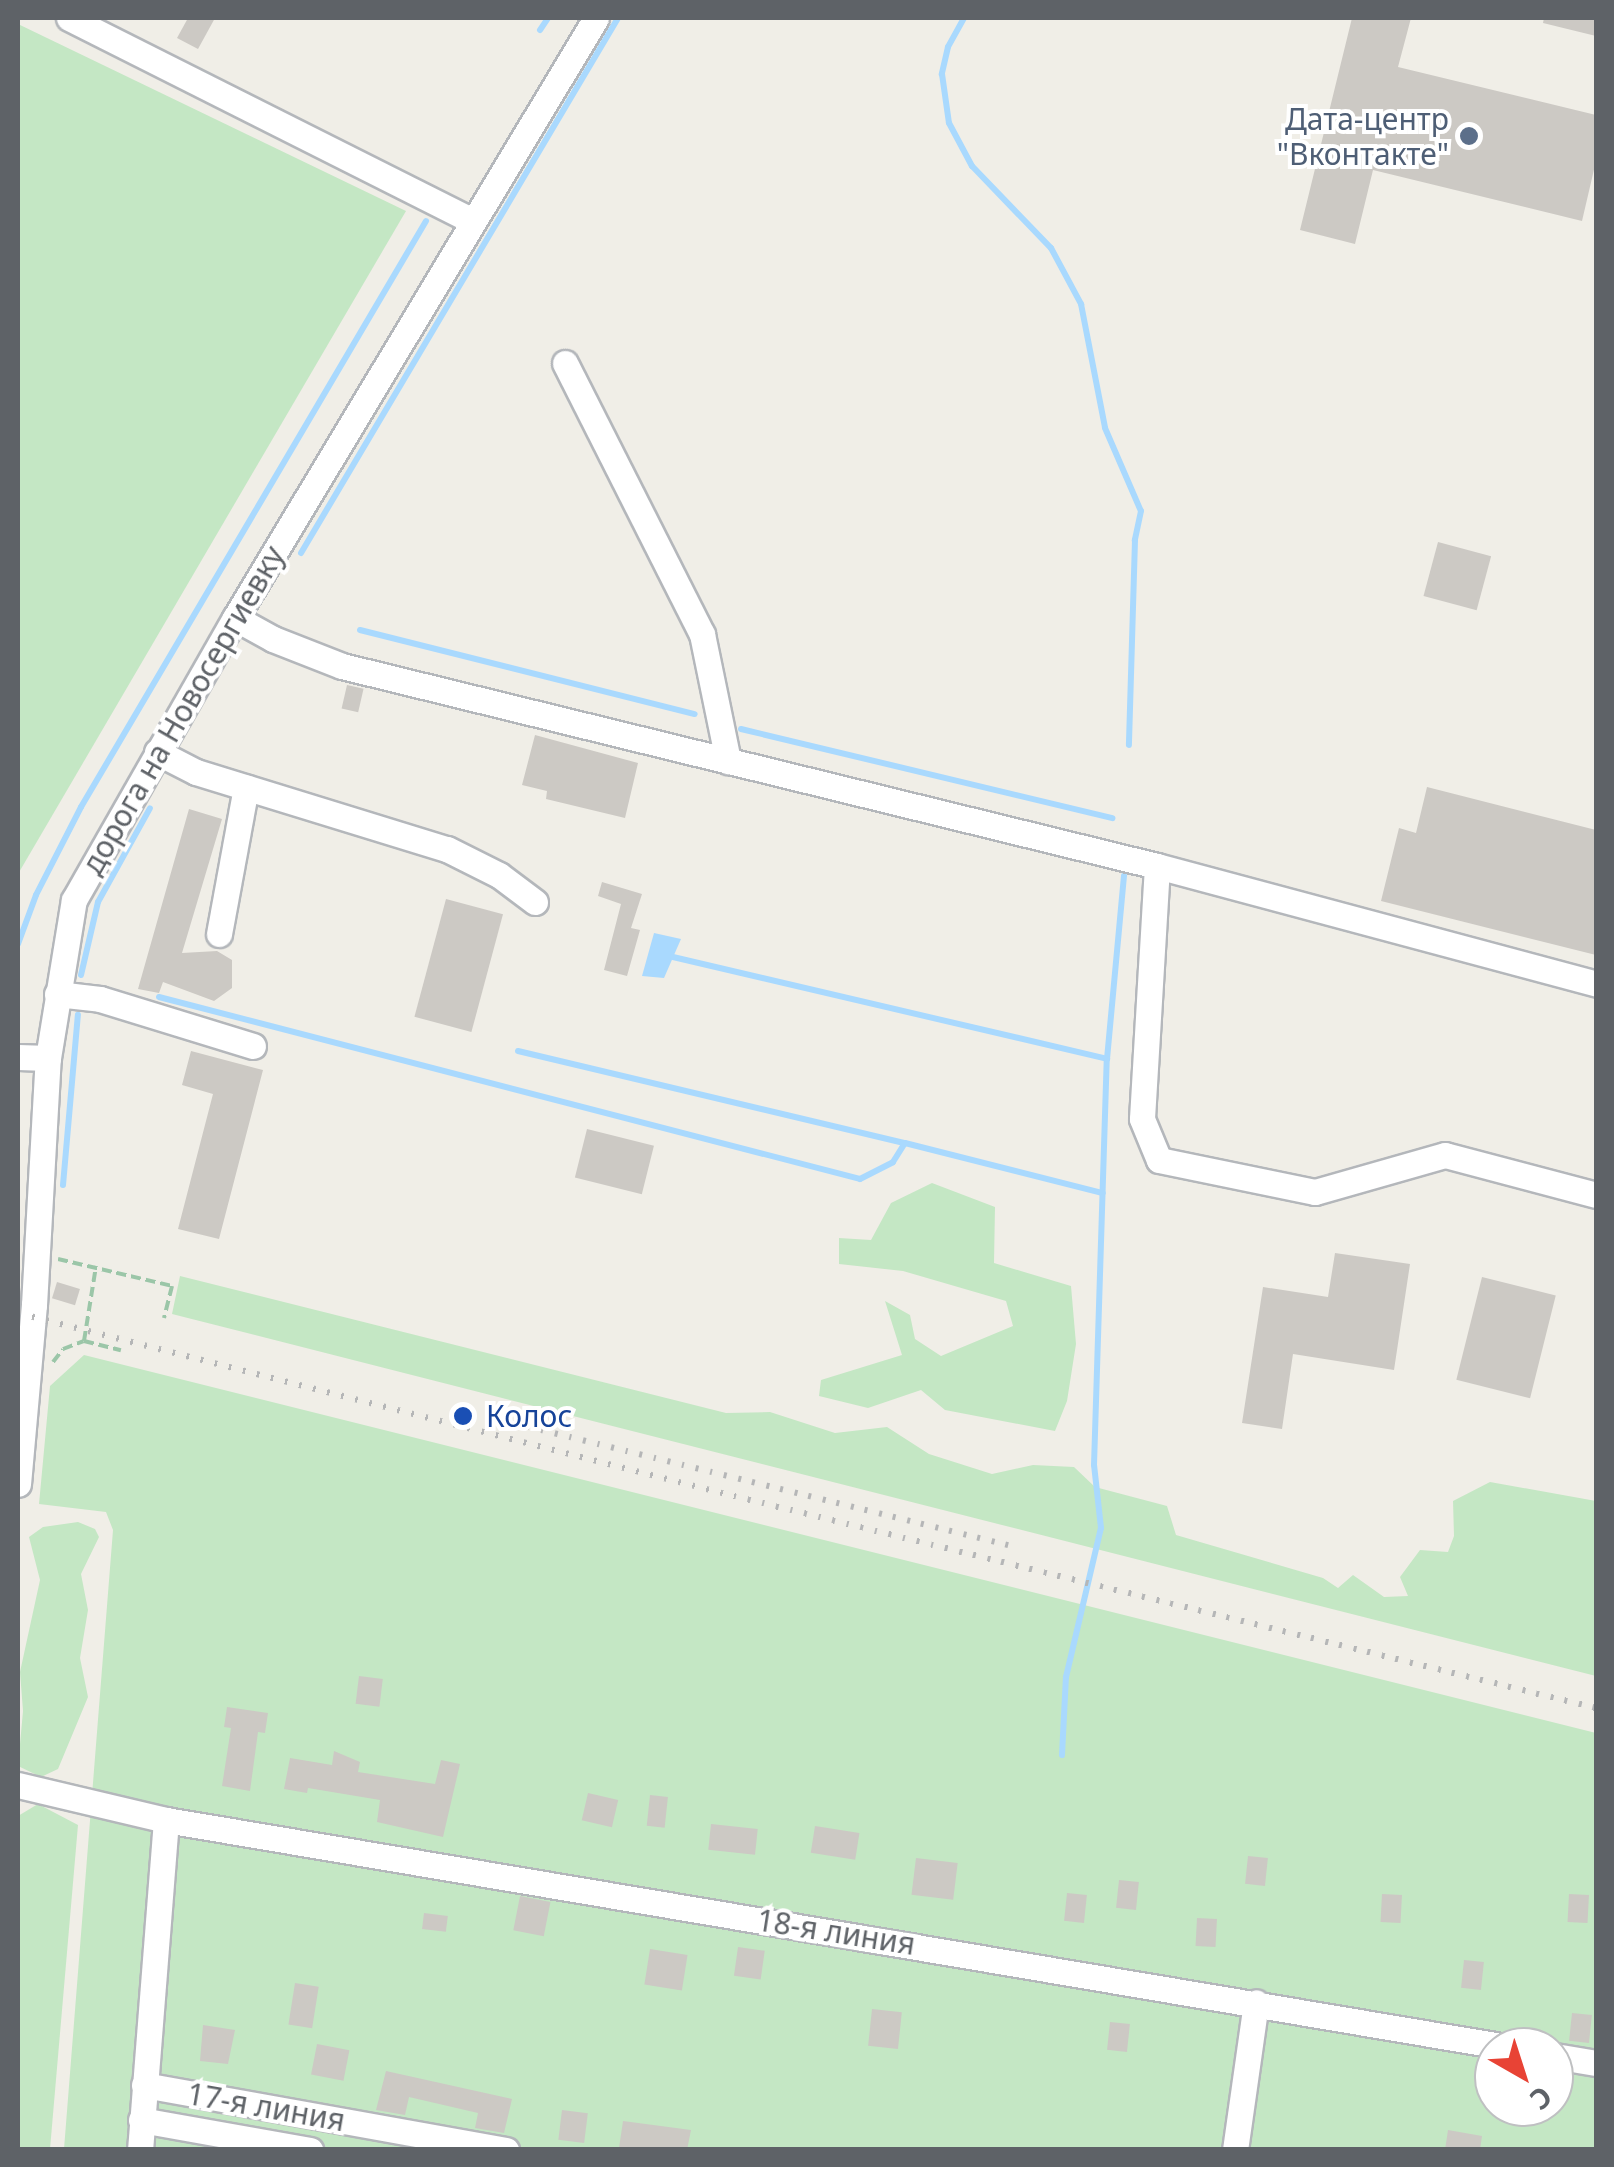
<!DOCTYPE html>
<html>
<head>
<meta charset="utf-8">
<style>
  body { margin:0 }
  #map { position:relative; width:1614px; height:2167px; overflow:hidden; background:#f0eee7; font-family:"Noto Sans",sans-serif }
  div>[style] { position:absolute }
  .green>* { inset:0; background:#c4e7c4 }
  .water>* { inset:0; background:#a9d9fe }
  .stream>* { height:6px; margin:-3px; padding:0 3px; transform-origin:3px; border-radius:3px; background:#a9d9fe }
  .building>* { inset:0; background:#ccc9c4; transform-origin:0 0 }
  .path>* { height:4px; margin-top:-2px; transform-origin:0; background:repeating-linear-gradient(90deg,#9bc6a8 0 10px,transparent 0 15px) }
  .roads { filter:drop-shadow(2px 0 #b4b7bb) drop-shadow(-2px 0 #b4b7bb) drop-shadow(0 2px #b4b7bb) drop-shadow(0 -2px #b4b7bb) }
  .minor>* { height:25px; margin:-12.5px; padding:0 12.5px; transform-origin:12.5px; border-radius:12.5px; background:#fff }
  .rail>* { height:6px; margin-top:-3px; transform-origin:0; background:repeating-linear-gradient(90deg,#b5b6b7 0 2.5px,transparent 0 14.5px) }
  .dots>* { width:28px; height:28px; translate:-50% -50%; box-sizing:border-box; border:5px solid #fff; border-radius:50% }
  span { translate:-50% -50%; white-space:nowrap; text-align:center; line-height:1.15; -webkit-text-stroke:8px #fff; paint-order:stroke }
  .service-label { font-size:30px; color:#4e5e75 }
  .right { translate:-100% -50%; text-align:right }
  .street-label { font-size:30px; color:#5e6267 }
  .transit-label { font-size:30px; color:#164399 }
  .left { translate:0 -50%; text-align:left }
  .frame { position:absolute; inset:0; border:20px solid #5e6267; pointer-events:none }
  .north { position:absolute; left:1474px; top:2027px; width:100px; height:100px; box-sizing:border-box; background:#fff; border:2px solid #bfc0c2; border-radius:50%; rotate:141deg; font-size:28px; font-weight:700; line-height:40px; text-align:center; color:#5e6267 }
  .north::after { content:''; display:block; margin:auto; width:35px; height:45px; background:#e84335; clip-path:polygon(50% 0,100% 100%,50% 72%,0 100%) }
</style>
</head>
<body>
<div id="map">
  <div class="green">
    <i style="clip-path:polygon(18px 24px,406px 211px,18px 874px)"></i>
    <i style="clip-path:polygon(932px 1183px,995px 1207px,994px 1263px,1071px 1286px,1076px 1344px,1067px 1401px,1055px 1431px,945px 1410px,921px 1390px,868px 1408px,819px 1396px,821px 1380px,902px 1355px,885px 1301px,910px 1315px,915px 1339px,941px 1356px,1013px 1326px,1006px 1301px,903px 1271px,839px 1264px,839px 1238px,871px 1240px,891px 1203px)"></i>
    <i style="clip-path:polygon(180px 1276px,726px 1413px,770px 1412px,835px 1433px,887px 1427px,929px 1454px,992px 1474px,1033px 1465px,1074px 1467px,1095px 1487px,1167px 1506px,1176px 1535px,1323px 1578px,1338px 1588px,1353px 1575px,1384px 1597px,1408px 1596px,1400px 1577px,1420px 1550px,1448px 1552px,1454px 1536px,1453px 1501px,1490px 1482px,1596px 1501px,1596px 1676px,172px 1314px)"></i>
    <i style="clip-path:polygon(evenodd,84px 1355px,1596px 1733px,1596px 2149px,64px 2149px,113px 1530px,106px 1512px,39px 1504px,50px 1386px,84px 1355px,1494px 2047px,1554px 2047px,1554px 2107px,1494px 2107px,1494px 2047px)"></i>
    <i style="clip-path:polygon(78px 1522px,95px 1529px,99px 1537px,81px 1574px,88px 1610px,80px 1658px,88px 1697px,58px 1769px,41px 1777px,18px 1766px,23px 1711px,20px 1672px,40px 1580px,29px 1537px,43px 1527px)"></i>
    <i style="clip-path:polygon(38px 1804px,78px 1825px,50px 2149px,18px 2149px,18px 1816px)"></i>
  </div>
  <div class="water">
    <i style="clip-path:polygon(654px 933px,681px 939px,664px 978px,642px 976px)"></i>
  </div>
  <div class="stream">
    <i style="left:964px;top:18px;width:33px;rotate:119deg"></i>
    <i style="left:948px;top:47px;width:28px;rotate:103deg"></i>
    <i style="left:942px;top:74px;width:49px;rotate:81.9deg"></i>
    <i style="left:949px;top:123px;width:49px;rotate:61.9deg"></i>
    <i style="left:972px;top:166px;width:114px;rotate:46.1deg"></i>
    <i style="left:1051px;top:248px;width:64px;rotate:61.8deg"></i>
    <i style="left:1081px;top:304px;width:126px;rotate:79deg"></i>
    <i style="left:1105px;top:428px;width:90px;rotate:66.6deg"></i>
    <i style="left:1141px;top:511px;width:30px;rotate:102deg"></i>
    <i style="left:1135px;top:540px;width:205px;rotate:91.7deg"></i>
    <i style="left:540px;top:30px;width:14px;rotate:-56deg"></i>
    <i style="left:301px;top:553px;width:622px;rotate:-59.35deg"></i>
    <i style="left:360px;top:630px;width:345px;rotate:14.1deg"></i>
    <i style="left:741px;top:729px;width:382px;rotate:13.5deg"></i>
    <i style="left:18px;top:944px;width:52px;rotate:-69.8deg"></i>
    <i style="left:36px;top:895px;width:99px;rotate:-62.9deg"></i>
    <i style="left:81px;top:807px;width:680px;rotate:-59.51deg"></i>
    <i style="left:673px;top:957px;width:446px;rotate:13.2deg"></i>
    <i style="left:81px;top:975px;width:75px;rotate:-76.9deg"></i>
    <i style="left:98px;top:902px;width:107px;rotate:-61deg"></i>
    <i style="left:159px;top:997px;width:724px;rotate:14.55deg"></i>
    <i style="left:860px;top:1179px;width:37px;rotate:-27deg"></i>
    <i style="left:893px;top:1162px;width:22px;rotate:-58deg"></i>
    <i style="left:905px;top:1143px;width:204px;rotate:14.2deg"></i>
    <i style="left:518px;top:1051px;width:398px;rotate:13.4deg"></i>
    <i style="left:63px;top:1185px;width:171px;rotate:-85deg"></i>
    <i style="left:1062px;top:1755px;width:78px;rotate:-87.1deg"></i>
    <i style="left:1066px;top:1677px;width:153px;rotate:-76.8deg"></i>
    <i style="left:1101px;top:1528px;width:63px;rotate:-96.3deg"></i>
    <i style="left:1094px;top:1465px;width:406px;rotate:-88.2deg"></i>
    <i style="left:1107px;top:1059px;width:184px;rotate:-84.7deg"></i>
  </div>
  <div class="building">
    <i style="clip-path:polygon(188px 18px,215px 18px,198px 49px,177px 38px)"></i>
    <i style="clip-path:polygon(1352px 18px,1411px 18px,1398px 67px,1596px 115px,1596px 161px,1582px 221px,1373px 170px,1355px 244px,1300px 230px)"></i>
    <i style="clip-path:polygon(1544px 18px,1596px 18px,1596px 36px,1543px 23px)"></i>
    <i style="left:1438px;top:542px;width:55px;height:56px;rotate:15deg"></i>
    <i style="left:347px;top:685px;width:17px;height:24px;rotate:13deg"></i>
    <i style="clip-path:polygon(535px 735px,638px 763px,625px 818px,546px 799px,547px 791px,522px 785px)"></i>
    <i style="clip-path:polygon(1427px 787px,1596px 830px,1596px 955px,1381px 901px,1399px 828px,1416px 833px)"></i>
    <i style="clip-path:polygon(189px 809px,222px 819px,182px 953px,217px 951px,232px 960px,232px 988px,214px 1001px,163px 982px,159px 993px,138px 989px)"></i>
    <i style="clip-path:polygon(602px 882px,642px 894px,631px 928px,640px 930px,627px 976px,604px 970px,621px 904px,598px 896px)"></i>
    <i style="left:446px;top:899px;width:59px;height:122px;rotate:15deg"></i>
    <i style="clip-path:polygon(191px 1051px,263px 1070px,219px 1239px,178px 1229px,213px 1094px,182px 1085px)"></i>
    <i style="left:587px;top:1129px;width:69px;height:50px;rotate:14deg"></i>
    <i style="clip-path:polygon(1335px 1253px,1410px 1264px,1394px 1370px,1293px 1354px,1282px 1429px,1242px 1423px,1263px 1287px,1328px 1297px)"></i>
    <i style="left:1482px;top:1277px;width:76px;height:106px;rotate:14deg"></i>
    <i style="left:57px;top:1282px;width:24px;height:17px;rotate:17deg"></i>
    <i style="left:359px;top:1676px;width:24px;height:28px;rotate:7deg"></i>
    <i style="clip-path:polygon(227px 1707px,268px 1713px,265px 1733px,258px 1732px,250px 1791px,222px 1786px,231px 1728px,224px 1727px)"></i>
    <i style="clip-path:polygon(334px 1751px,360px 1762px,358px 1772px,435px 1784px,441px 1760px,460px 1764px,443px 1837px,377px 1822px,380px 1800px,308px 1788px,307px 1793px,284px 1789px,290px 1758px,332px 1765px)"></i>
    <i style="left:588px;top:1793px;width:31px;height:28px;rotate:13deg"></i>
    <i style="left:650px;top:1795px;width:18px;height:31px;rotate:6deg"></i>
    <i style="left:711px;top:1824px;width:47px;height:26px;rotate:6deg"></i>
    <i style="left:815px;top:1826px;width:45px;height:27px;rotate:9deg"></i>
    <i style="left:1248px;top:1856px;width:20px;height:28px;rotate:6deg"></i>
    <i style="left:916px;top:1858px;width:42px;height:37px;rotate:7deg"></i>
    <i style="left:1119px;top:1880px;width:20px;height:28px;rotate:6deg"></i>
    <i style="left:1067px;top:1893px;width:20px;height:28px;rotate:6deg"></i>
    <i style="left:1382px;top:1894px;width:20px;height:28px;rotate:3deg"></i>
    <i style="left:1569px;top:1894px;width:20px;height:28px;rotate:3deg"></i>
    <i style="left:520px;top:1896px;width:31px;height:35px;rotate:11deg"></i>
    <i style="left:424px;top:1913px;width:24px;height:16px;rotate:7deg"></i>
    <i style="left:1197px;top:1918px;width:20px;height:28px;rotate:3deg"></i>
    <i style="left:738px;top:1947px;width:27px;height:29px;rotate:8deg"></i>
    <i style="left:650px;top:1949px;width:38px;height:36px;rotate:9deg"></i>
    <i style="left:1464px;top:1960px;width:20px;height:28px;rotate:6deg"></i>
    <i style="left:295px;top:1983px;width:24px;height:42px;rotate:9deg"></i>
    <i style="left:872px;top:2009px;width:30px;height:37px;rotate:6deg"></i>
    <i style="left:1572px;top:2013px;width:20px;height:28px;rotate:6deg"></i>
    <i style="left:1110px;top:2022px;width:20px;height:28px;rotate:6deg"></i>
    <i style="clip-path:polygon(203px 2025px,235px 2030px,228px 2064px,200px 2061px)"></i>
    <i style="left:317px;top:2044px;width:33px;height:31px;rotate:11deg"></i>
    <i style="clip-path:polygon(386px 2071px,512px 2099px,504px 2133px,475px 2128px,478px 2113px,409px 2097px,405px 2115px,376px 2110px)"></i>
    <i style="left:562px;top:2110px;width:26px;height:30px;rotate:7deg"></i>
    <i style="clip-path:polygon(623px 2121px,691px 2130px,687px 2150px,619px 2148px)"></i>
    <i style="clip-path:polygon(1448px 2130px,1482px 2136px,1480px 2150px,1445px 2150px)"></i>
  </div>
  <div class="path">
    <i style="left:58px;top:1259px;width:117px;rotate:13.3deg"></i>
    <i style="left:172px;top:1286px;width:33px;rotate:104deg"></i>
    <i style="left:84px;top:1341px;width:38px;rotate:14deg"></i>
    <i style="left:53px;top:1362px;width:16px;rotate:-52deg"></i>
    <i style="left:63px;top:1349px;width:22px;rotate:-21deg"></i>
    <i style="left:84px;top:1341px;width:76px;rotate:-80.9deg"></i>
  </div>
  <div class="roads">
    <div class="minor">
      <i style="left:69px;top:18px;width:451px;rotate:26.7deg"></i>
      <i style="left:565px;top:363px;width:304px;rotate:63.2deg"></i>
      <i style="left:702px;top:634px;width:130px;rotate:78.4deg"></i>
      <i style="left:235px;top:618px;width:43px;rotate:28.9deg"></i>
      <i style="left:273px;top:639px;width:74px;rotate:21.4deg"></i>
      <i style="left:342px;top:666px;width:839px;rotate:13.79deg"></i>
      <i style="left:1157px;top:866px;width:455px;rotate:15deg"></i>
      <i style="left:157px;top:752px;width:44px;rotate:27.1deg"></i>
      <i style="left:196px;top:772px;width:263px;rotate:17.1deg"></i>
      <i style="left:447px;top:849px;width:58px;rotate:26.6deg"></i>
      <i style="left:499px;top:875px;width:45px;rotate:36.9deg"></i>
      <i style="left:1157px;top:866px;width:253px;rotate:93.4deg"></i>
      <i style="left:1142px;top:1119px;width:44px;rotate:67.5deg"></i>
      <i style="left:1159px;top:1160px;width:159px;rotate:11.6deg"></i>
      <i style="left:1315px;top:1192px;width:135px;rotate:-15.9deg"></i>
      <i style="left:1445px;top:1155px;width:156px;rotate:14.8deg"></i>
      <i style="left:219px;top:934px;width:149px;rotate:-79.6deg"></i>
      <i style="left:57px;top:994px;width:43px;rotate:6.6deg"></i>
      <i style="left:100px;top:999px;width:160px;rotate:17.1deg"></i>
      <i style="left:18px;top:1057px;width:30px;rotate:2deg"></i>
      <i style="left:18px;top:1484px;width:180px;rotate:-84.9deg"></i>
      <i style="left:34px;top:1305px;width:247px;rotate:-86.8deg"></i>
      <i style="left:48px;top:1058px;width:160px;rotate:-80.7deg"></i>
      <i style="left:74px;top:900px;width:325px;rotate:-60.3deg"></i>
      <i style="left:235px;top:618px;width:700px;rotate:-58.97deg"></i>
      <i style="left:18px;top:1785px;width:152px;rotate:13.3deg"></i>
      <i style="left:166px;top:1820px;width:331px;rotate:94.5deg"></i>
      <i style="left:166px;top:1820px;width:1359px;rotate:9.61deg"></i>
      <i style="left:1554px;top:2056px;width:43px;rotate:9.5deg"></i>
      <i style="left:144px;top:2085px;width:368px;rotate:10.2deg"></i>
      <i style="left:141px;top:2120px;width:172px;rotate:10.1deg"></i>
      <i style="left:1235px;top:2150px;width:149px;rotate:-81.9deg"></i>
    </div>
  </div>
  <div class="rail">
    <i style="left:18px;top:1313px;width:739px;rotate:14.34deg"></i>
    <i style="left:734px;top:1496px;width:888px;rotate:13.82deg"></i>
    <i style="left:513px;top:1423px;width:510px;rotate:13.85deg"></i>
  </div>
  <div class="dots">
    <i style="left:1469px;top:136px;background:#5c6f8a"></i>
    <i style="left:463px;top:1416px;background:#1a4fb4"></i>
  </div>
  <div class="service-label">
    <span class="right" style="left:1449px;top:136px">Дата-центр<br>"Вконтакте"</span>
  </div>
  <div class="street-label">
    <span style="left:183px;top:710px;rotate:-60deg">дорога на Новосергиевку</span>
    <span style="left:836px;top:1932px;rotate:9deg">18-я линия</span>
    <span style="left:266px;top:2107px;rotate:10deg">17-я линия</span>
  </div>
  <div class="transit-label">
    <span class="left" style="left:486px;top:1416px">Колос</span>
  </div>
  <div class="frame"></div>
  <div class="north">С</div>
</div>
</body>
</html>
